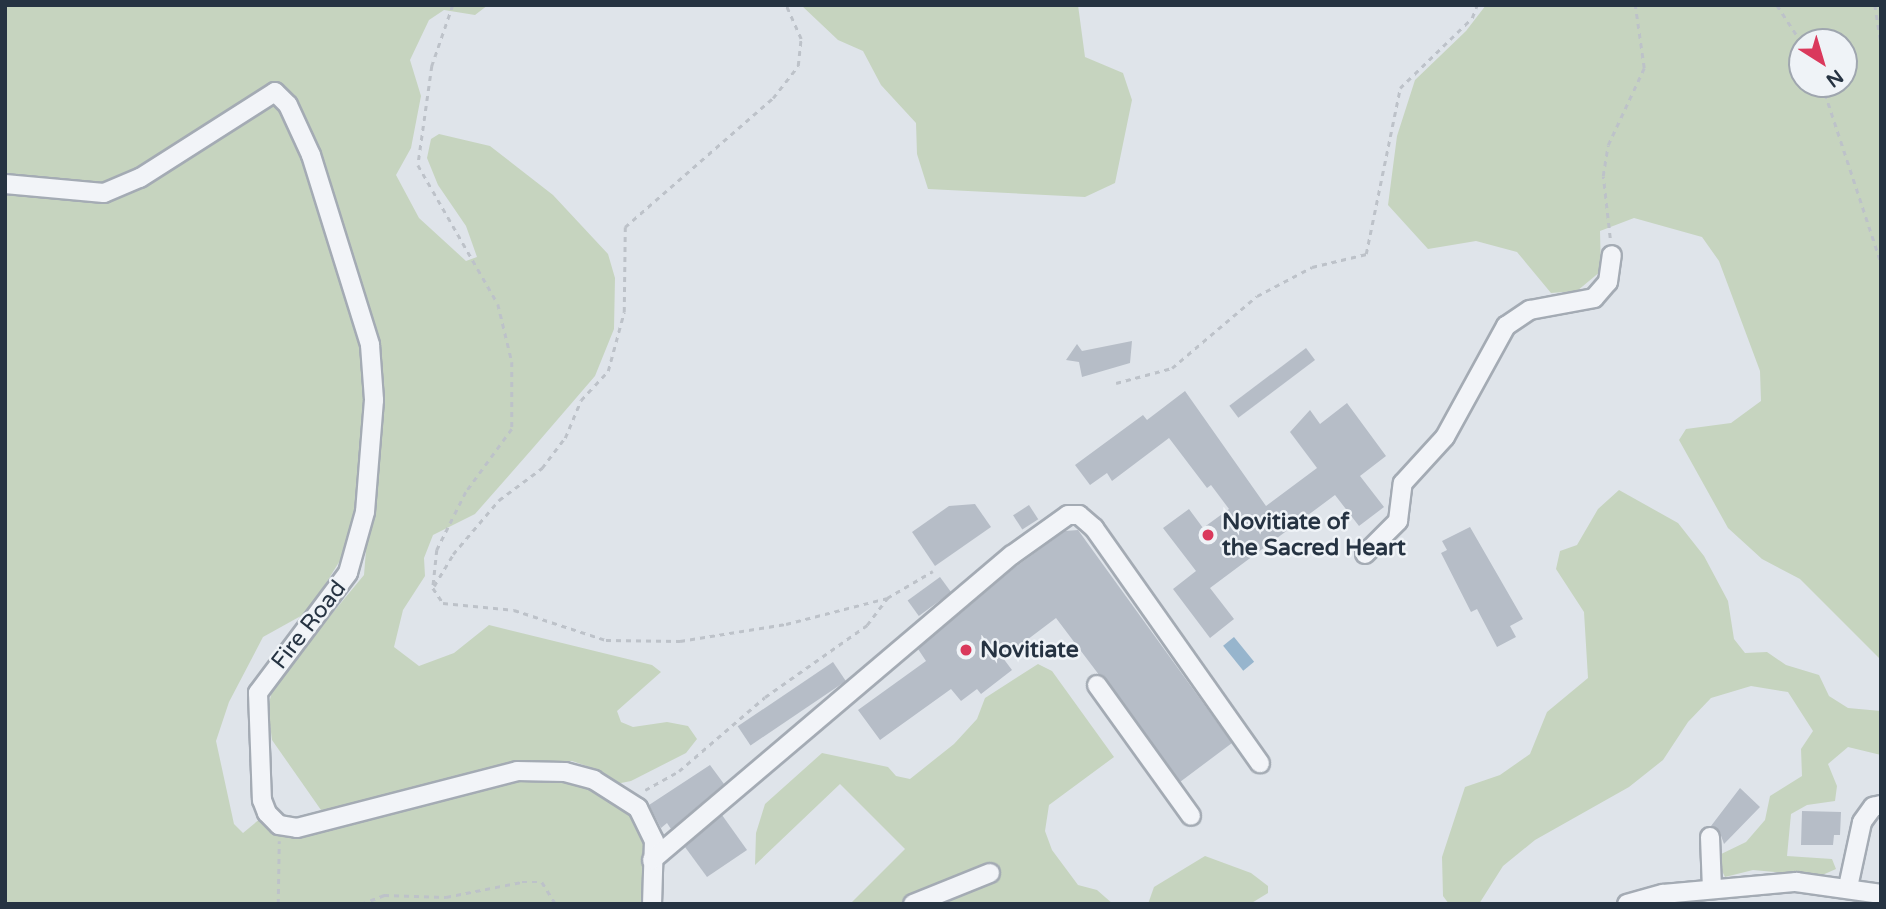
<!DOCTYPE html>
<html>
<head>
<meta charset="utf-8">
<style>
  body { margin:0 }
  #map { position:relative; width:1886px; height:909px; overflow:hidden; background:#dfe4ea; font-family:"Varela Round",sans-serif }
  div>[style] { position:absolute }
  .green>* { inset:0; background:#c6d4bf }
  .water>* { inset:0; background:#97b5cd; transform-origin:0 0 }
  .building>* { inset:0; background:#b6bdc7; transform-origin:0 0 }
  .path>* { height:2.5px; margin-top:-1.25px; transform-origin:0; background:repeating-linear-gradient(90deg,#bdc2c9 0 5px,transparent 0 10px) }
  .roads { filter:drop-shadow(2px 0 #a4abb4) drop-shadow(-2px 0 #a4abb4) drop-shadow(0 2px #a4abb4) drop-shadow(0 -2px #a4abb4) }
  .minor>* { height:18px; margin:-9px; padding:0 9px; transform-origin:9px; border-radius:9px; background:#f2f4f8 }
  .dots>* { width:19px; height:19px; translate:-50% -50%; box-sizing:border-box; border:4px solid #eff3f7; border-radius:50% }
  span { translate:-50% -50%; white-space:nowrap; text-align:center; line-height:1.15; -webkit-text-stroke:5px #eff3f7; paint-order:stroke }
  .poi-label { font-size:23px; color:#263342; font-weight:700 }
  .left { translate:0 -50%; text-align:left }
  .street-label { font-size:23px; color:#263342 }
  .frame { position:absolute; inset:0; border:7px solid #263342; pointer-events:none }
  .north { position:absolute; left:1788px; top:28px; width:70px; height:70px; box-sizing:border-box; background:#eff3f7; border:2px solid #9fa6af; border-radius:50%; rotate:143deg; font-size:19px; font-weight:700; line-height:28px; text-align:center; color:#263342 }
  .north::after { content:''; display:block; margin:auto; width:24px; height:32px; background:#da395c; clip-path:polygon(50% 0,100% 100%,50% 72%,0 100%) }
</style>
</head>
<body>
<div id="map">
  <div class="green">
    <i style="clip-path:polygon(5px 5px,488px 5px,475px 15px,444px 10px,429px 20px,410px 60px,421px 96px,411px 148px,396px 175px,419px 218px,466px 261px,477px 257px,466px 226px,438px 185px,427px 158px,431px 139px,439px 134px,490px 146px,553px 195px,608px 254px,615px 278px,614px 329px,595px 376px,533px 448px,475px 514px,433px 535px,424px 558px,425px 576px,403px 610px,394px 647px,419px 666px,454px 653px,489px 625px,652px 665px,661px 672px,617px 711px,621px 722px,633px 727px,667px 722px,688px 726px,697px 739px,686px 753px,631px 781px,616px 784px,601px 771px,572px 761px,517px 762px,345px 807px,321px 810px,272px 740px,268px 709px,273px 685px,364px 575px,366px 550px,341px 559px,308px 612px,263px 637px,229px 702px,216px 741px,234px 824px,243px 833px,267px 813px,279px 825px,443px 788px,565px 772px,629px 799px,654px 841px,652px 904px,5px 904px)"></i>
    <i style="clip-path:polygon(801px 5px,1078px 5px,1085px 57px,1123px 73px,1132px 100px,1115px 183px,1085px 197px,928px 189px,917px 154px,916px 123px,881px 85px,863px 51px,838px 40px)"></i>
    <i style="clip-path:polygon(evenodd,1486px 5px,1881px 5px,1881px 660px,1800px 579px,1762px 559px,1728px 528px,1679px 440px,1686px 429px,1731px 423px,1761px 401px,1760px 371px,1719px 261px,1702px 237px,1634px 218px,1600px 231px,1601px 271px,1577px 291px,1551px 293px,1517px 252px,1476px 241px,1428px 249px,1388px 205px,1397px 136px,1415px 80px,1466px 31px,1486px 5px,1802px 42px,1844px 42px,1844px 84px,1802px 84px,1802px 42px)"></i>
    <i style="clip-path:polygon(1619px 490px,1678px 523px,1704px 556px,1728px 601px,1734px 639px,1745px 653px,1767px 652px,1786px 665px,1819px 675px,1829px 696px,1848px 708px,1881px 711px,1881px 755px,1848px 747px,1828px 764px,1837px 786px,1835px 801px,1807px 805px,1791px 814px,1787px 856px,1832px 859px,1836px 869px,1820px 876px,1753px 870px,1725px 877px,1715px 857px,1746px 842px,1765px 820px,1770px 796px,1802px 776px,1801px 749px,1813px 731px,1788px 692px,1751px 686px,1711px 698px,1688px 722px,1663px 760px,1629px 787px,1535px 840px,1503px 866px,1479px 904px,1449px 904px,1443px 896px,1442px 857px,1465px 787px,1500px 775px,1530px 754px,1547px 712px,1588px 678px,1584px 612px,1556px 569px,1560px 551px,1577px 545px,1598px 509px)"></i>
    <i style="clip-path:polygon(1038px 664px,1052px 671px,1114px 757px,1049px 805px,1045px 831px,1052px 850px,1078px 885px,1097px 890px,1113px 904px,850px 904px,905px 849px,840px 784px,755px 865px,756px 833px,765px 804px,822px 753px,888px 767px,896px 776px,910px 779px,954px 744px,977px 719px,985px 698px)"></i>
    <i style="clip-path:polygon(1205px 856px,1251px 873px,1268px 886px,1268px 893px,1250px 904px,1148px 904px,1154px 887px)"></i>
  </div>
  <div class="water">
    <i style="left:1234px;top:637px;width:32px;height:14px;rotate:51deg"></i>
  </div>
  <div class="building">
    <i style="clip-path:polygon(1132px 341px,1130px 363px,1082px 377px,1079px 362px,1066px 360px,1077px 344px,1082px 351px)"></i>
    <i style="left:1306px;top:348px;width:15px;height:96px;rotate:53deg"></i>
    <i style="clip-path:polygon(1185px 391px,1266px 506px,1317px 468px,1290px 432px,1310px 410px,1320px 424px,1347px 403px,1386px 456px,1360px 476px,1384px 507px,1359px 526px,1335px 495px,1210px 588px,1234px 619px,1210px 638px,1173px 589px,1196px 571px,1163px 528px,1189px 509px,1203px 528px,1229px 509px,1211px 485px,1207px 488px,1169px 438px,1112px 481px,1107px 473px,1090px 485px,1075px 465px,1143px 415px,1147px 420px)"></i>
    <i style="clip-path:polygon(975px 504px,991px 527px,935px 566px,912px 532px,949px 506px)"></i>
    <i style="left:1029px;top:505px;width:17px;height:19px;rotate:57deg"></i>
    <i style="clip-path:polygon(1470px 527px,1523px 619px,1510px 626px,1516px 637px,1497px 647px,1477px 609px,1471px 612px,1441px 553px,1447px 550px,1442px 541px)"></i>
    <i style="clip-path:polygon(1078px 530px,1232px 743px,1180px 782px,1056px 618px,1003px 658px,1012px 670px,981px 694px,977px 689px,961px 701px,951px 689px,880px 740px,858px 710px,926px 661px,918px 649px,1014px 568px,1065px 531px)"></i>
    <i style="left:940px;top:577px;width:19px;height:40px;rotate:54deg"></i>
    <i style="left:833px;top:662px;width:23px;height:115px;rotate:56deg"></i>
    <i style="clip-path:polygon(710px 765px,724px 784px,671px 829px,667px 823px,661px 828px,649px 805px)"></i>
    <i style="clip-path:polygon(1740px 788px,1760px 807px,1724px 844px,1719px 830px,1711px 826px)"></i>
    <i style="clip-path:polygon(1802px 811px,1841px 812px,1840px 835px,1834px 835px,1833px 845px,1801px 845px)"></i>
    <i style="clip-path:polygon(722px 815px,747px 850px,707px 877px,685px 847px)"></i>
  </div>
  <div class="path">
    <i style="left:453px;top:5px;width:65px;rotate:109deg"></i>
    <i style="left:432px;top:66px;width:100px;rotate:98deg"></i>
    <i style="left:418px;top:165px;width:160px;rotate:60.1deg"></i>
    <i style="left:498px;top:304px;width:60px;rotate:76.4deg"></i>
    <i style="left:512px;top:362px;width:67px;rotate:90deg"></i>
    <i style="left:512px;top:429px;width:78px;rotate:126.1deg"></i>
    <i style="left:466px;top:492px;width:65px;rotate:116.6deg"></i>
    <i style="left:437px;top:550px;width:38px;rotate:96deg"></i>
    <i style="left:433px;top:588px;width:18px;rotate:56deg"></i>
    <i style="left:443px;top:603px;width:71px;rotate:5.6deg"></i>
    <i style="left:514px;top:610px;width:97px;rotate:18.1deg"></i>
    <i style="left:606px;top:640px;width:74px;rotate:0.8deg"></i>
    <i style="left:680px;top:641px;width:107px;rotate:-9.1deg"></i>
    <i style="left:786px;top:624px;width:104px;rotate:-14.4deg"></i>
    <i style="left:1777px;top:5px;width:45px;rotate:56.7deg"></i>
    <i style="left:1875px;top:5px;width:37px;rotate:81deg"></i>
    <i style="left:1822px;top:84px;width:188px;rotate:71.7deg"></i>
    <i style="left:1610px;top:238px;width:62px;rotate:-96.4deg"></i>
    <i style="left:1603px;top:176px;width:31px;rotate:-81deg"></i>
    <i style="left:1608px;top:145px;width:85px;rotate:-64.9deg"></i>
    <i style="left:1644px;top:68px;width:64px;rotate:-98.1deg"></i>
    <i style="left:1116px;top:383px;width:58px;rotate:-15deg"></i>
    <i style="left:1172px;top:368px;width:111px;rotate:-40.3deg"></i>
    <i style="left:1257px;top:296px;width:62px;rotate:-27.8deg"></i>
    <i style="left:1312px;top:267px;width:56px;rotate:-13.5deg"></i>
    <i style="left:1366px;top:254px;width:169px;rotate:-78.4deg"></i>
    <i style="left:1400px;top:88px;width:100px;rotate:-44.2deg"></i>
    <i style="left:1472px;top:18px;width:14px;rotate:-69deg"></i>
    <i style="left:434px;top:586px;width:37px;rotate:-59deg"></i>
    <i style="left:453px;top:554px;width:71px;rotate:-49.6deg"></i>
    <i style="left:499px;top:500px;width:54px;rotate:-36.7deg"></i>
    <i style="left:542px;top:468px;width:38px;rotate:-53deg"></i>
    <i style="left:565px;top:438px;width:41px;rotate:-67.2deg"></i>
    <i style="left:581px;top:400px;width:40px;rotate:-47deg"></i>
    <i style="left:608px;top:371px;width:61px;rotate:-74.8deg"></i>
    <i style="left:624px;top:312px;width:85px;rotate:-89.3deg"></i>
    <i style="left:625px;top:227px;width:196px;rotate:-41.1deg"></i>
    <i style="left:773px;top:98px;width:41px;rotate:-52deg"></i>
    <i style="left:798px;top:66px;width:27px;rotate:-84deg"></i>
    <i style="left:801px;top:39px;width:37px;rotate:-114deg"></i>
    <i style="left:645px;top:790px;width:39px;rotate:-29deg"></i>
    <i style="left:679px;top:771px;width:113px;rotate:-40.7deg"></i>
    <i style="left:765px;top:697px;width:125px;rotate:-35.2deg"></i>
    <i style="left:867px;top:625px;width:34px;rotate:-53deg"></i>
    <i style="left:887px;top:598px;width:53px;rotate:-30.4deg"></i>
    <i style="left:278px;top:904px;width:63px;rotate:-89.1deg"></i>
    <i style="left:361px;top:904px;width:25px;rotate:-21deg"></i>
    <i style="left:384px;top:895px;width:62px;rotate:1.8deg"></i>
    <i style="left:446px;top:897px;width:77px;rotate:-11.2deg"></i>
    <i style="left:522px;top:882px;width:20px"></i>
    <i style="left:542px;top:882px;width:26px;rotate:58deg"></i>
  </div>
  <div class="roads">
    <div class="minor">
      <i style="left:5px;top:184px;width:99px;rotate:5.2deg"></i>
      <i style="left:104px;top:193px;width:39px;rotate:-23deg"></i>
      <i style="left:140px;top:178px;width:160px;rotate:-32.5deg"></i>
      <i style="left:275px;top:92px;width:18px;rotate:45deg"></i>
      <i style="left:288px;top:105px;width:55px;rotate:65.3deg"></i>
      <i style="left:311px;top:155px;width:199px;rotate:72.7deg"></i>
      <i style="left:370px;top:345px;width:55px;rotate:85.8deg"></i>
      <i style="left:374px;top:400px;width:112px;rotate:94.6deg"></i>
      <i style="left:365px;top:512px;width:63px;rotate:105.6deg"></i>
      <i style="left:348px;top:573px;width:150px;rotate:126.9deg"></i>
      <i style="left:258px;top:693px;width:107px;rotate:87.9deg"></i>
      <i style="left:262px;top:800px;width:14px;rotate:69deg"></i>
      <i style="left:267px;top:813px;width:17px;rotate:45deg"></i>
      <i style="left:279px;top:825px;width:18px;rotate:9deg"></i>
      <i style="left:297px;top:828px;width:227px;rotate:-14.5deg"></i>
      <i style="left:517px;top:771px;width:48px;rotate:1.2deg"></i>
      <i style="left:565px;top:772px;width:30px;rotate:15deg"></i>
      <i style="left:594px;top:780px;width:52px;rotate:32.5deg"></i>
      <i style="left:638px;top:808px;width:37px;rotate:64deg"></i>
      <i style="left:654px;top:841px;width:63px;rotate:91.8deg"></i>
      <i style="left:1365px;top:554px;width:47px;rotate:-45deg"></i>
      <i style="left:1398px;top:521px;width:38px;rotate:-83deg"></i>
      <i style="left:1403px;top:483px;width:62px;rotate:-47.6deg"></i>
      <i style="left:1445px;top:437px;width:127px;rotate:-61.2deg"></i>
      <i style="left:1506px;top:326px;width:29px;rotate:-34deg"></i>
      <i style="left:1530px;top:310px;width:65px;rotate:-10.6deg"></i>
      <i style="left:1594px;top:298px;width:21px;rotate:-49deg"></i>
      <i style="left:1608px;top:282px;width:27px;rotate:-82deg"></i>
      <i style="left:1097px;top:685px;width:161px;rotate:54.3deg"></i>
      <i style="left:1710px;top:837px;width:52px;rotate:87.8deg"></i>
      <i style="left:652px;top:860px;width:472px;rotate:-40.3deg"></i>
      <i style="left:1012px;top:555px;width:69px;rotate:-35.5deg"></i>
      <i style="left:1068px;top:515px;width:11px"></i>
      <i style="left:1079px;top:515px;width:20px;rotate:41deg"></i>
      <i style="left:1094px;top:528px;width:288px;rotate:54.8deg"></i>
      <i style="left:1848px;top:887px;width:66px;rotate:-77.8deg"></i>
      <i style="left:1862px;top:822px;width:19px;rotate:-54deg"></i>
      <i style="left:1873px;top:807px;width:8px;rotate:-14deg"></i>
      <i style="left:913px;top:904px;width:83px;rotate:-21.9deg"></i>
      <i style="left:1627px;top:904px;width:37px;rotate:-16deg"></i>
      <i style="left:1663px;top:894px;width:134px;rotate:-5.2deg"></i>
      <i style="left:1796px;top:882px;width:86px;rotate:8deg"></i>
    </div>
  </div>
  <div class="dots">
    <i style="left:1208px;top:535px;background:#da395c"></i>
    <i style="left:966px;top:650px;background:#da395c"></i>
  </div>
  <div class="poi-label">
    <span class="left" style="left:1222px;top:535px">Novitiate of<br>the Sacred Heart</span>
    <span class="left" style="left:980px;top:650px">Novitiate</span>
  </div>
  <div class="street-label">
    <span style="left:309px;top:625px;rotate:-52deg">Fire Road</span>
  </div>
  <div class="frame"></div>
  <div class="north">N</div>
</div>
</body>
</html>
